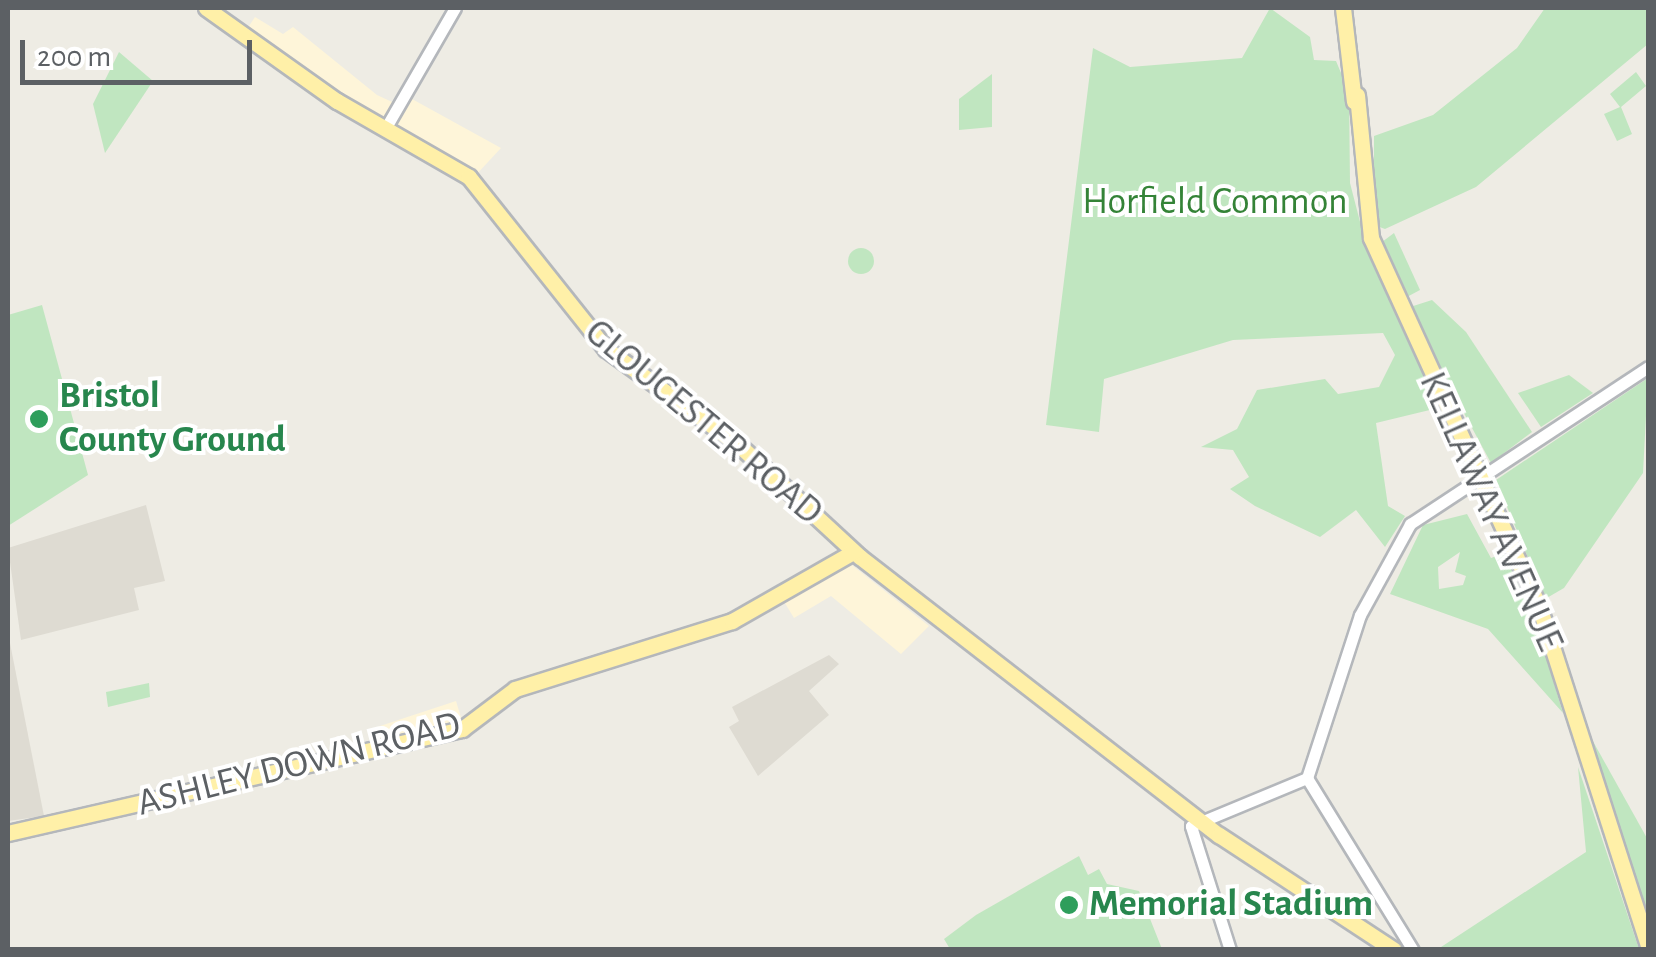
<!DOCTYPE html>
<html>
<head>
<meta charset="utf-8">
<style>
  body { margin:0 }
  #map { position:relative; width:1656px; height:957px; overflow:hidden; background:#eeece4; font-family:"Alegreya Sans",sans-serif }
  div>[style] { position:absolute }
  .commercial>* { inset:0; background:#fef5d9 }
  .education>* { inset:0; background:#dedbd2 }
  .green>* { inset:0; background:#c0e6c0 }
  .round { border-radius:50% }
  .roads { filter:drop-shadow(2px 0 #b4b7bb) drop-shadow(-2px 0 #b4b7bb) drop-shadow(0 2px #b4b7bb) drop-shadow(0 -2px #b4b7bb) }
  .minor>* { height:11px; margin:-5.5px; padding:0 5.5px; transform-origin:5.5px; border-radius:5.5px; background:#fff }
  .major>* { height:15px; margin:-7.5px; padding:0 7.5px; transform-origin:7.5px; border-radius:7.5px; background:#fff0a8 }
  .dots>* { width:28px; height:28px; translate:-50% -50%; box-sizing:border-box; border:5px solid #fff; border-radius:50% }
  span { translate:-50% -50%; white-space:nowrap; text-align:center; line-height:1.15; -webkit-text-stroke:8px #fff; paint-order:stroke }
  .park-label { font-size:38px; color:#348337 }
  .leisure-label { font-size:38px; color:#27864d; font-weight:700 }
  .left { translate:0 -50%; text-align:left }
  .street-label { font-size:38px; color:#5c6064 }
  .frame { position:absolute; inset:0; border:10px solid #5c6064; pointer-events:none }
  .scale { position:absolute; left:20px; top:40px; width:232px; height:45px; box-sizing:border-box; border:5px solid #5c6064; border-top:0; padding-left:12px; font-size:30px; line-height:35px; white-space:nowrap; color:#5c6064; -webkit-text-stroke:8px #fff; paint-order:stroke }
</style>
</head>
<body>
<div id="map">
  <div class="commercial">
    <i style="clip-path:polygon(255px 17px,283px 34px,293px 27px,377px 95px,403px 107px,412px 99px,501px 148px,475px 176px,245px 32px)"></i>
    <i style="clip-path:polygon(848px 562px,929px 626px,901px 654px,831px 596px,794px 618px,783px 600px)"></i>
    <i style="clip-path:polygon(456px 701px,463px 724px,382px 745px,377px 727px)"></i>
  </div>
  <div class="education">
    <i style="clip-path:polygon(146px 505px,165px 581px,134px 588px,139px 610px,21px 640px,8px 548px)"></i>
    <i style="clip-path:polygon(8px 633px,44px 816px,8px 821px)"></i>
    <i style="clip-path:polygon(829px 655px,839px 664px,809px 691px,829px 715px,758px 776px,729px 727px,739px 721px,732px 707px)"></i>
  </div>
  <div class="green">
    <i style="clip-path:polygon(1270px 8px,1310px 37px,1314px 60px,1336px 61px,1349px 92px,1350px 183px,1366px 245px,1438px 408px,1376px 423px,1388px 506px,1405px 516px,1385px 547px,1356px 510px,1320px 537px,1255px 506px,1230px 489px,1249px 477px,1233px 450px,1201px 447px,1237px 429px,1257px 390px,1325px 379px,1338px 394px,1379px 387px,1395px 355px,1383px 333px,1233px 340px,1104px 379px,1099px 432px,1046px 425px,1093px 48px,1130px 67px,1242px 58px)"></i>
    <i style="clip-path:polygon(1545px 8px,1648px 8px,1648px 44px,1476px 187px,1385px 229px,1374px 225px,1374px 136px,1433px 115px,1517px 48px)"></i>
    <i style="clip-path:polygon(119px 52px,153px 81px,105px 153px,93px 104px)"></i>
    <i style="clip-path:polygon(1636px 72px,1646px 86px,1621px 107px,1632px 134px,1617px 141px,1604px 114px,1620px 107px,1610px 94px)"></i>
    <i style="clip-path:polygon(992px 74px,992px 127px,959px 130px,959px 99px)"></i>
    <i style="clip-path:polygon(1394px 233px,1420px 290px,1405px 298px,1382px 242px)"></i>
    <i class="round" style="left:848px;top:248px;width:26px;height:26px"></i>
    <i style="clip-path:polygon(1432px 300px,1466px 332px,1532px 432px,1491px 463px,1407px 308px)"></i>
    <i style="clip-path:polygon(42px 305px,88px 475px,8px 526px,8px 315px)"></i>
    <i style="clip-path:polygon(1569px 375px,1593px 393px,1541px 427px,1518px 393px)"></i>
    <i style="clip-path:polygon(1648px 378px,1643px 473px,1564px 588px,1545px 599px,1496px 480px)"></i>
    <i style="clip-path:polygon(evenodd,1467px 514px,1491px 558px,1504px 553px,1529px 601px,1563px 713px,1488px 629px,1390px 594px,1423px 525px,1467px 514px,1460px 552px,1455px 572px,1466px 576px,1463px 585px,1439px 589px,1438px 567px,1460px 552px)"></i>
    <i style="clip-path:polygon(149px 683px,150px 697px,108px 707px,106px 692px)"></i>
    <i style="clip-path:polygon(1585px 727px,1648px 840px,1648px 920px,1597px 769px)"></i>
    <i style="clip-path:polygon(1578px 767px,1639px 949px,1438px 949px,1586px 852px)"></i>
    <i style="clip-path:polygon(1079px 856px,1088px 875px,1099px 869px,1107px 884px,1139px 891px,1162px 949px,950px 949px,944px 939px,976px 915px)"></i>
  </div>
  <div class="roads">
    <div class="minor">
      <i style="left:385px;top:129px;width:140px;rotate:-60deg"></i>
      <i style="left:1307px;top:778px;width:171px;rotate:-72deg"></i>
      <i style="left:1360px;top:615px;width:104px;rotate:-61.2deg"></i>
      <i style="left:1410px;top:524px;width:285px;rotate:-33.4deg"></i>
      <i style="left:1307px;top:778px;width:202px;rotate:58.4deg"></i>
      <i style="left:1230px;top:950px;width:130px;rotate:-107.5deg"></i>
      <i style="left:1191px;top:826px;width:126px;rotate:-22.5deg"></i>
    </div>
    <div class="major">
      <i style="left:206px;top:8px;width:161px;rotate:35.4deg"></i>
      <i style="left:337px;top:101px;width:152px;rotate:29.9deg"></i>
      <i style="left:469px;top:177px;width:220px;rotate:51.5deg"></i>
      <i style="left:606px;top:349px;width:165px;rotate:35.9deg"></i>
      <i style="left:740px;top:446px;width:163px;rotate:42.8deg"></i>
      <i style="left:860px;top:557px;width:454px;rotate:37.8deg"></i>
      <i style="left:1219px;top:835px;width:209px;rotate:33.3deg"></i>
      <i style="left:1343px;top:8px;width:94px;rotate:83.3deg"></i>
      <i style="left:1357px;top:95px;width:144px;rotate:84.4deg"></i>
      <i style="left:1371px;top:238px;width:405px;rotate:65.5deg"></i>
      <i style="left:1539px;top:606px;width:357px;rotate:72.2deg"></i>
      <i style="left:8px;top:833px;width:466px;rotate:-12.9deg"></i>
      <i style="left:462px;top:729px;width:66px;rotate:-37deg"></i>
      <i style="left:515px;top:689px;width:227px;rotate:-17.4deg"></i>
      <i style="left:732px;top:621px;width:139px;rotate:-29.7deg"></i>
    </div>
  </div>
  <div class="dots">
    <i style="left:39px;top:419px;background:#2e9e5b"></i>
    <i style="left:1069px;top:905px;background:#2e9e5b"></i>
  </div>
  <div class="park-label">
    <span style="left:1215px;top:203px">Horfield Common</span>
  </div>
  <div class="leisure-label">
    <span class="left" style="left:59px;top:419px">Bristol<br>County Ground</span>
    <span class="left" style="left:1089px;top:905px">Memorial Stadium</span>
  </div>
  <div class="street-label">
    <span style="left:703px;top:423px;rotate:40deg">GLOUCESTER ROAD</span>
    <span style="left:1490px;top:512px;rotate:66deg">KELLAWAY AVENUE</span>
    <span style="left:299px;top:765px;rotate:-14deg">ASHLEY DOWN ROAD</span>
  </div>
  <div class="frame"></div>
  <div class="scale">200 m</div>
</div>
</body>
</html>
